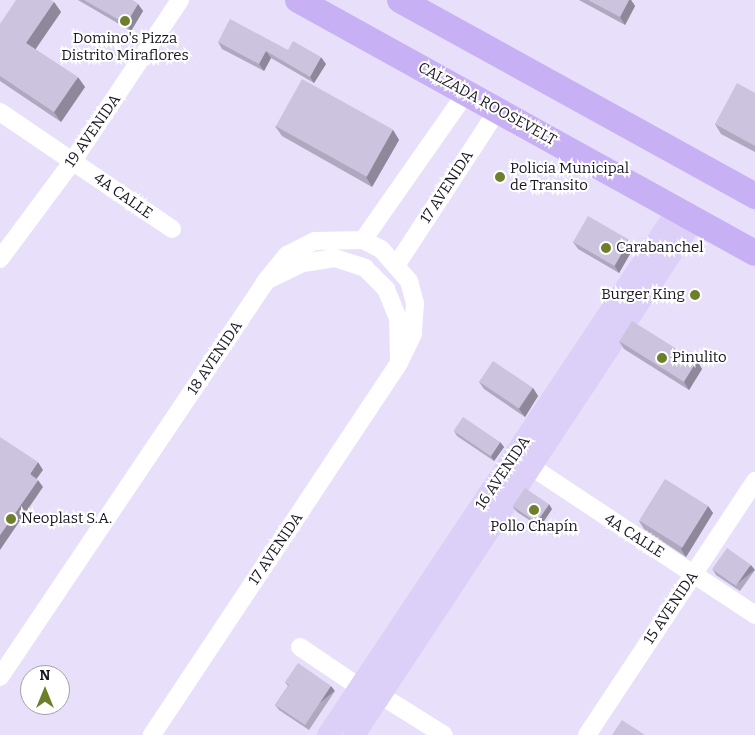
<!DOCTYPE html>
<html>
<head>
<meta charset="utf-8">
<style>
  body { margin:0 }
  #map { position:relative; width:755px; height:735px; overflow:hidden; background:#e8e0fb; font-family:Bitter,serif }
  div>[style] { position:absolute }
  .minor>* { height:18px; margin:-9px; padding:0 9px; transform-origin:9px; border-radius:9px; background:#fff }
  .major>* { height:22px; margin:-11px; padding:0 11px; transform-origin:11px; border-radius:11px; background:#ddd0f8 }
  .highway>* { height:26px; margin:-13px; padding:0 13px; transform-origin:13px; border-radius:13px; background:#c7b0f3 }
  .wall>* { inset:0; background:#afa8bf }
  .shaded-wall>* { inset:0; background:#8f889b; transform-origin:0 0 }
  .building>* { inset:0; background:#ccc3de; transform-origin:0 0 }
  .dots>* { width:14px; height:14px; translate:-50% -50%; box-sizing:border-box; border:2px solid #fff; border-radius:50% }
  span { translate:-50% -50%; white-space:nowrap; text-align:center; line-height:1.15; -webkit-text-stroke:4px #fff; paint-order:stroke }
  .poi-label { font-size:15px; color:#1a1721 }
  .left { translate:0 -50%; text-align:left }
  .right { translate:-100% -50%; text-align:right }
  .street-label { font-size:15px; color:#1a1721 }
  .north { position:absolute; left:20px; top:665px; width:50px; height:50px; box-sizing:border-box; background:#fff; border:1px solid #a3a2a6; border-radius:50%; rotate:0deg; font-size:14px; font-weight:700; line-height:20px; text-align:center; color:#1a1721 }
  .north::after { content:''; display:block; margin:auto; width:18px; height:22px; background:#6d7e2d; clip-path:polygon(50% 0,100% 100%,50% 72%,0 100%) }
</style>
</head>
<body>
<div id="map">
  <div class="minor">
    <i style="left:0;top:112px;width:208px;rotate:34.2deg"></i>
    <i style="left:363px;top:240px;width:179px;rotate:-55deg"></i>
    <i style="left:0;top:259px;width:121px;rotate:-53.4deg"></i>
    <i style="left:72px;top:162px;width:195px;rotate:-56.3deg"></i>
    <i style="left:397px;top:264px;width:183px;rotate:-56.8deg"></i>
    <i style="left:270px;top:279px;width:37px;rotate:-26deg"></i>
    <i style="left:303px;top:263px;width:32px;rotate:-9deg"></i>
    <i style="left:335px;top:258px;width:32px;rotate:18deg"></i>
    <i style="left:365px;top:268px;width:30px;rotate:45deg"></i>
    <i style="left:386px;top:289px;width:31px;rotate:68deg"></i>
    <i style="left:398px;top:318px;width:42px;rotate:88.6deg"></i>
    <i style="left:521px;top:460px;width:281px;rotate:33.5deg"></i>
    <i style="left:300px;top:647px;width:71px;rotate:34.1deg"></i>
    <i style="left:0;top:677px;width:476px;rotate:-56.1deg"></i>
    <i style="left:265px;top:282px;width:35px;rotate:-51deg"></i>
    <i style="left:287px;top:255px;width:31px;rotate:-27deg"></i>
    <i style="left:315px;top:241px;width:48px;rotate:-1.2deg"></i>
    <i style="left:363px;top:240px;width:20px;rotate:27deg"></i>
    <i style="left:381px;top:249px;width:43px;rotate:48.8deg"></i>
    <i style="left:409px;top:281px;width:23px;rotate:75deg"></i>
    <i style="left:415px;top:303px;width:31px;rotate:94deg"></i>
    <i style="left:413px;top:334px;width:32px;rotate:116deg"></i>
    <i style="left:399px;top:363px;width:447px;rotate:123.6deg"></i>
    <i style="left:380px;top:695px;width:75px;rotate:32deg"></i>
    <i style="left:587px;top:735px;width:305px;rotate:-56.5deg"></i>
  </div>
  <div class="major">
    <i style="left:328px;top:735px;width:631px;rotate:-56.31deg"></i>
    <i style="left:354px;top:735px;width:618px;rotate:-56.62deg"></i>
  </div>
  <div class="highway">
    <i style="left:298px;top:0;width:522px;rotate:28.97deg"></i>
    <i style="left:400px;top:0;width:406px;rotate:28.9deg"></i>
  </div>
  <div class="wall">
    <i style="clip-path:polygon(78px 0,132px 0,138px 4px,143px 11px,131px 31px)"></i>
    <i style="clip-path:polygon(579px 0,631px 0,635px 6px,625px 25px)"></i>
    <i style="clip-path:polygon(54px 2px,61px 12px,35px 49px,85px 87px,61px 122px,0 81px,0 24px)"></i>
    <i style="clip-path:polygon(218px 42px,288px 50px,326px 64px,314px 83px,271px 58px,264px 71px,222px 49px)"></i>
    <i style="clip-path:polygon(755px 93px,755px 152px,721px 134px,715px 124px)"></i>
    <i style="clip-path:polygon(275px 126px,393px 130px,399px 140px,372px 187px,282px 136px)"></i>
    <i style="clip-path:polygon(573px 242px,634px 247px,619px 273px,578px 249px)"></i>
    <i style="clip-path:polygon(619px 341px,697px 361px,702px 369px,689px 390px,624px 349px)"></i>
    <i style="clip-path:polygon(479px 382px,533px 388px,538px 396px,525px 417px,484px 389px)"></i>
    <i style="clip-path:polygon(454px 431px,500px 442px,504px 447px,494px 461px,457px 436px)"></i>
    <i style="clip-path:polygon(708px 506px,713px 513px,686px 557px,644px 529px,639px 521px)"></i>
    <i style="clip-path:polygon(513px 507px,552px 509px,540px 527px,517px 512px)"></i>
    <i style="clip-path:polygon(713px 570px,755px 570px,740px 591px,716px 575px)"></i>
    <i style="clip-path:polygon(285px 682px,335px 691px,309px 730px,279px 710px,275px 705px,288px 686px)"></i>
  </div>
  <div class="shaded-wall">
    <i style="clip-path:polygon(629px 0,631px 0,635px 6px,625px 25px,620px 17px)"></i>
    <i style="clip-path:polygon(54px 2px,61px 12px,33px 53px,26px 43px)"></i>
    <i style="clip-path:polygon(138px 4px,143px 11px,131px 31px,126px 24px)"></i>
    <i style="clip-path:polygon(266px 51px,271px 58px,264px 71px,259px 64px)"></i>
    <i style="clip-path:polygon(321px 57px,326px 64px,314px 83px,310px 77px)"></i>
    <i style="clip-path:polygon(78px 77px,85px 87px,61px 122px,54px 112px)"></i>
    <i style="clip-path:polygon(393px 130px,399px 140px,372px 187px,366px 177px)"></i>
    <i style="clip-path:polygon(629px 240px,634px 247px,619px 273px,614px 265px)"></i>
    <i style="clip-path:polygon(697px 361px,702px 369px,689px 390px,684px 382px)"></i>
    <i style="clip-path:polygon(533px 388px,538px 396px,525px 417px,519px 409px)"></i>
    <i style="clip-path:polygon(500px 442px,504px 447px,494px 461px,491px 456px)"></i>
    <i style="clip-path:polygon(38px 462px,43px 470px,35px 481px,30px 474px)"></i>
    <i style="clip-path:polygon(38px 480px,43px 487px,0 550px,0 535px)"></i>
    <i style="clip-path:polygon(549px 504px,552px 509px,540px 527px,537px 522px)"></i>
    <i style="clip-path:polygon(708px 506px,713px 513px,686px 557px,681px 549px)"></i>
    <i style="left:751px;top:565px;width:6px;height:26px;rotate:51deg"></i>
    <i style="left:331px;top:686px;width:6px;height:47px;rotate:51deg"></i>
  </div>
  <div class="building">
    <i style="clip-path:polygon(16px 0,51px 0,54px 2px,26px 43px,78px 77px,54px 112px,0 76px,0 24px)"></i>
    <i style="clip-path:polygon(84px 0,132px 0,138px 4px,126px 24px)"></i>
    <i style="clip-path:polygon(588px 0,629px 0,620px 17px)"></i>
    <i style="clip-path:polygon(230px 19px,288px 50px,293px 41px,321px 57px,310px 77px,266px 51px,259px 64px,218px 42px)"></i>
    <i style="left:302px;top:79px;width:104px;height:54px;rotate:29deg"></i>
    <i style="clip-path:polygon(737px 83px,755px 93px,755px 146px,715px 124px)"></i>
    <i style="left:588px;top:216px;width:48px;height:30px;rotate:30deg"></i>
    <i style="left:632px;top:321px;width:76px;height:24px;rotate:32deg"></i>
    <i style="left:493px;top:361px;width:48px;height:25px;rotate:34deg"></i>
    <i style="left:463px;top:417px;width:45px;height:17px;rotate:34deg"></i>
    <i style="clip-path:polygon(0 437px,38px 462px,30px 474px,38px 480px,0 535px)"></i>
    <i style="left:665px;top:479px;width:51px;height:49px;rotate:32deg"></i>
    <i style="left:525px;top:488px;width:29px;height:22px;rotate:34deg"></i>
    <i style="left:727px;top:548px;width:29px;height:26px;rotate:35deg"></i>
    <i style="clip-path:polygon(298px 663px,331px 686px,305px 725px,275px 705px,289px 685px,285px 682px)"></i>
    <i style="clip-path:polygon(622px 720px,645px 735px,612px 735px)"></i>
  </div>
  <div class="dots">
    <i style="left:125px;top:21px;background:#6d7e2d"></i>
    <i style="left:500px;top:177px;background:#6d7e2d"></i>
    <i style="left:606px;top:248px;background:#6d7e2d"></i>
    <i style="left:695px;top:295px;background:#6d7e2d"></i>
    <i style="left:662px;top:358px;background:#6d7e2d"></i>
    <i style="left:534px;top:510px;background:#6d7e2d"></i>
    <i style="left:11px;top:519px;background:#6d7e2d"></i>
  </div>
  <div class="poi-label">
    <span style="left:125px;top:47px">Domino's Pizza<br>Distrito Miraflores</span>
    <span class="left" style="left:510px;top:177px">Policia Municipal<br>de Transito</span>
    <span class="left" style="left:616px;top:248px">Carabanchel</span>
    <span class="right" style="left:685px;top:295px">Burger King</span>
    <span class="left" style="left:672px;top:358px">Pinulito</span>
    <span class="left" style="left:21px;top:519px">Neoplast S.A.</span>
    <span style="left:534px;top:527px">Pollo Chapín</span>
  </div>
  <div class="street-label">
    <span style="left:487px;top:104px;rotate:29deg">CALZADA ROOSEVELT</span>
    <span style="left:93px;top:131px;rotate:-55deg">19 AVENIDA</span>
    <span style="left:447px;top:187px;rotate:-57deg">17 AVENIDA</span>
    <span style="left:123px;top:196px;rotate:35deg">4A CALLE</span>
    <span style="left:215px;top:358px;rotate:-56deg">18 AVENIDA</span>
    <span style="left:503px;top:473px;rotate:-56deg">16 AVENIDA</span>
    <span style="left:634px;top:536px;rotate:33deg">4A CALLE</span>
    <span style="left:276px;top:549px;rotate:-56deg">17 AVENIDA</span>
    <span style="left:671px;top:608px;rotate:-56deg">15 AVENIDA</span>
  </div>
  <div class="north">N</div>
</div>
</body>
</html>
